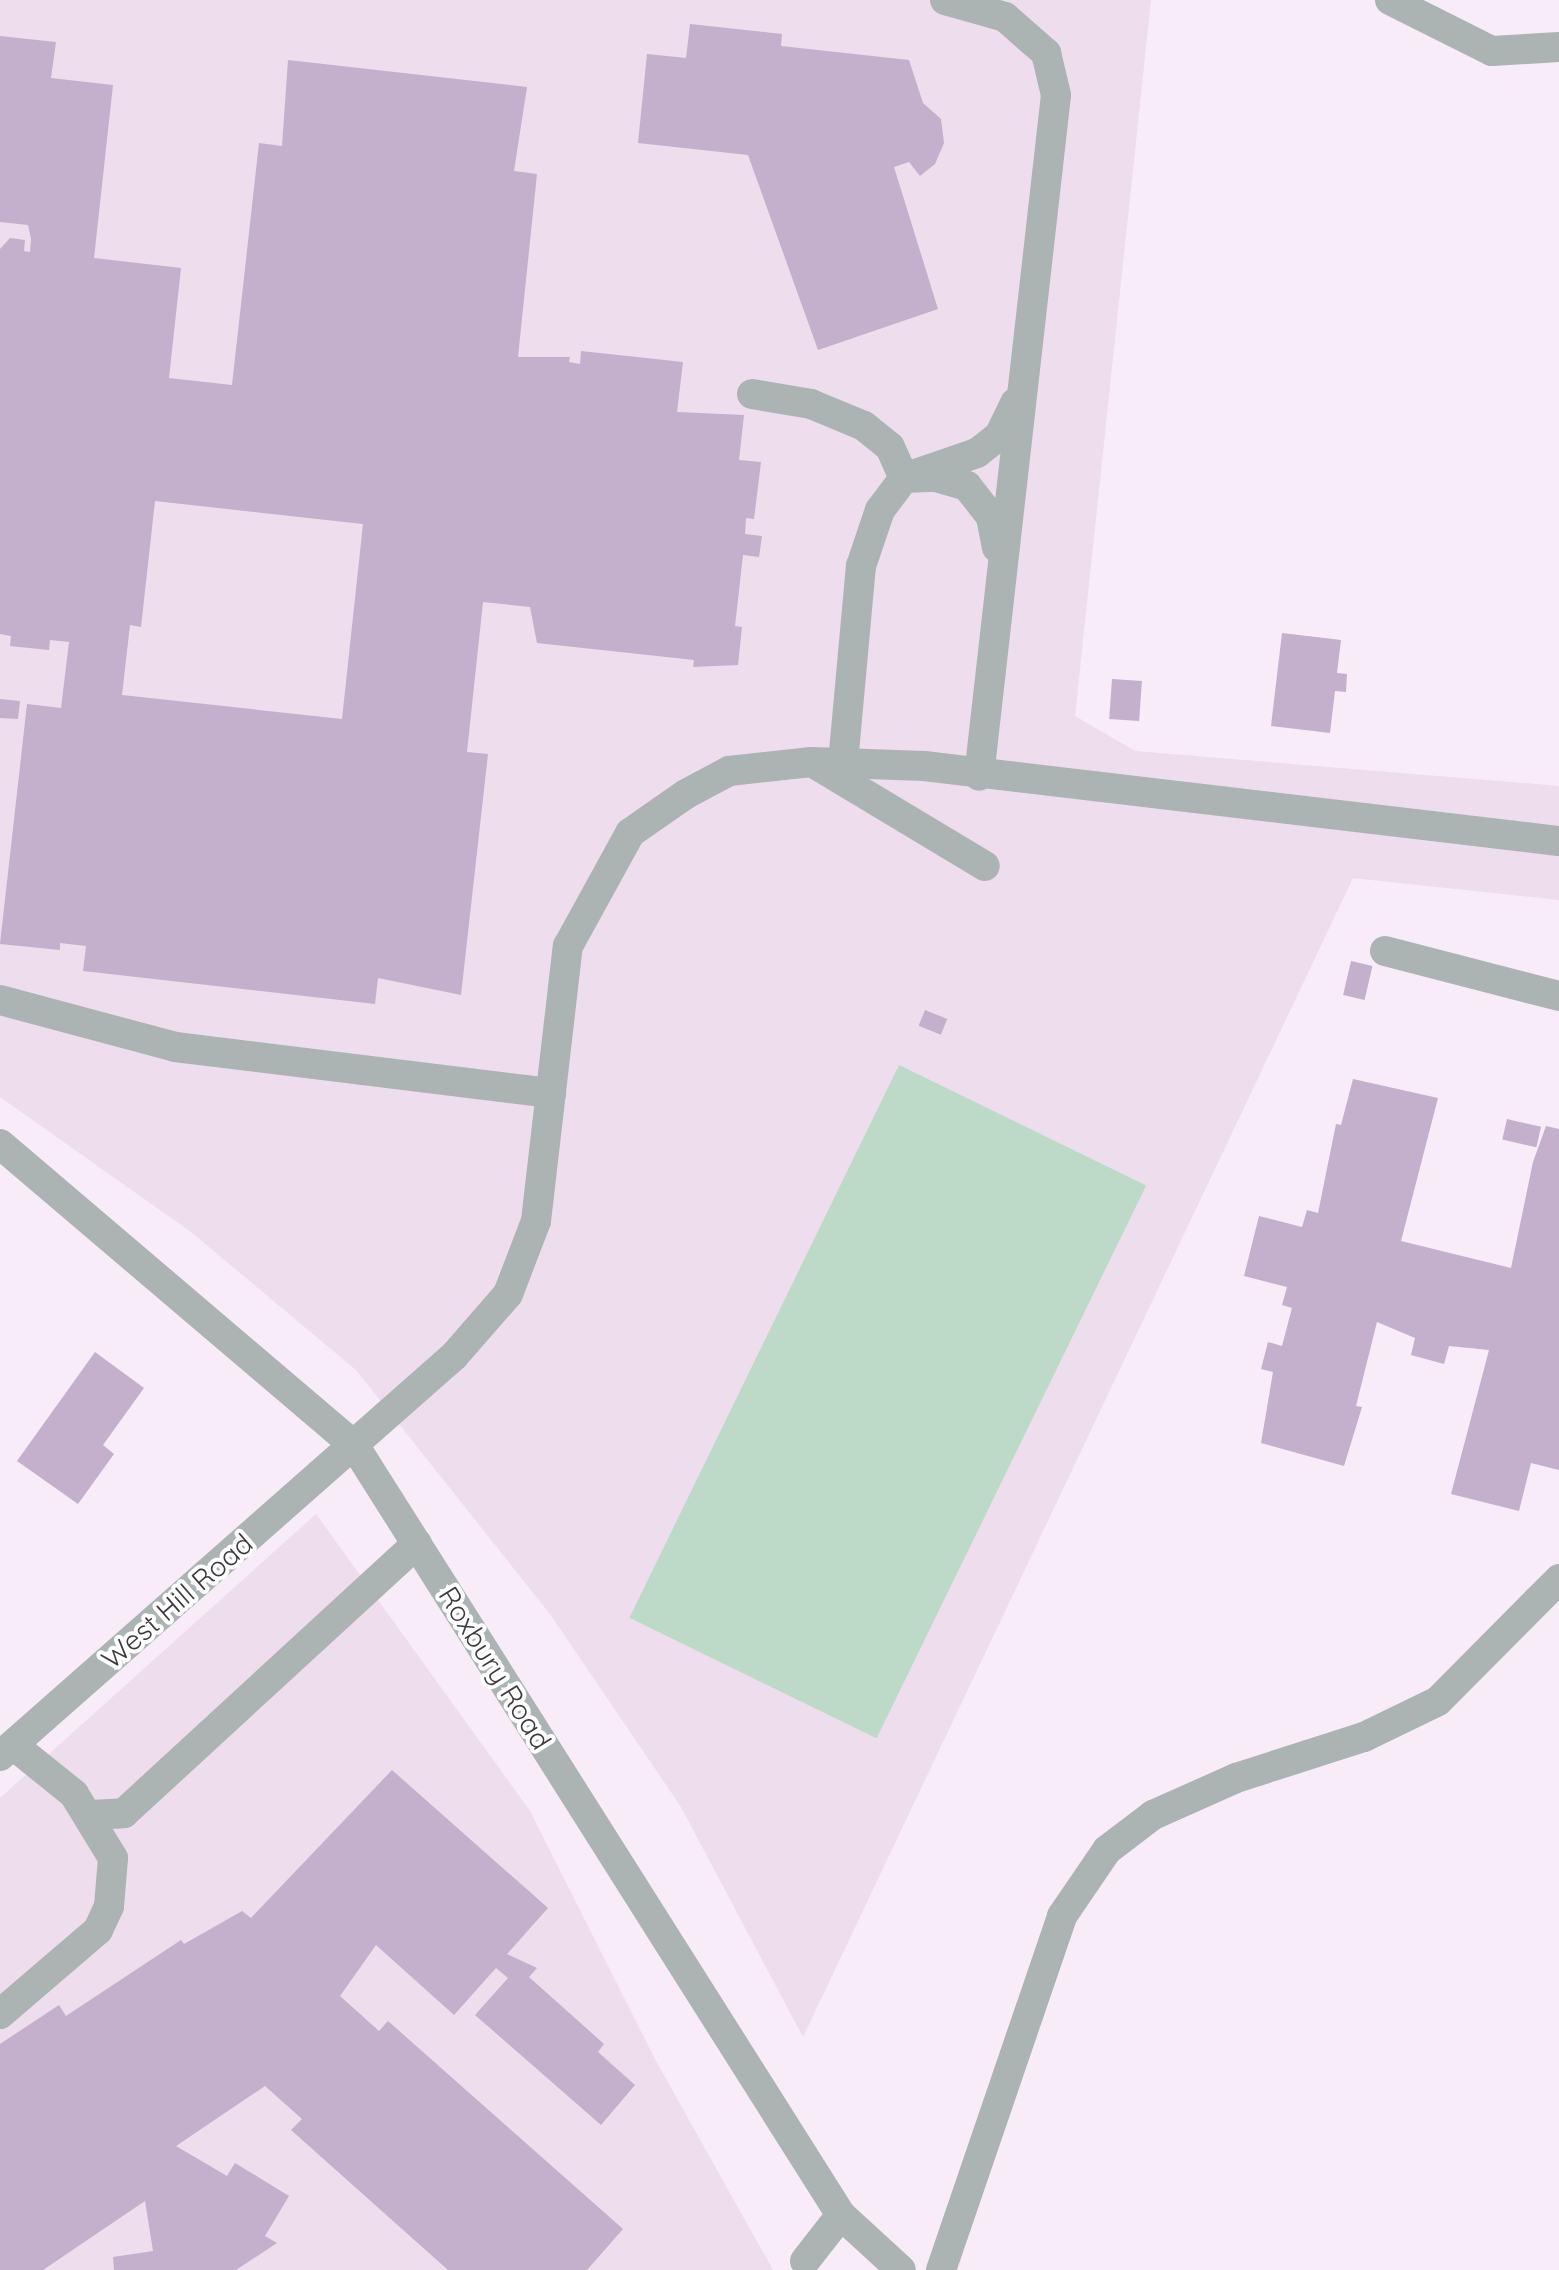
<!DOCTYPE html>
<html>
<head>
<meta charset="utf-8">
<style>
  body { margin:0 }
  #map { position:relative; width:1559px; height:2270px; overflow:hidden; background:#f7ecf8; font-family:Quicksand,sans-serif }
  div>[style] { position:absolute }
  .education>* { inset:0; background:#eddded }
  .green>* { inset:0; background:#bcdac7; transform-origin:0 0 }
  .building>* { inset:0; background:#c4afcd; transform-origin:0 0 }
  .minor>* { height:30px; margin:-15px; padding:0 15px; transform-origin:15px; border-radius:15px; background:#abb3b3 }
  span { translate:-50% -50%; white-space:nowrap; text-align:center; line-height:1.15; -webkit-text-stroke:8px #fefefe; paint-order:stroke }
  .street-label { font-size:28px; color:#3d393e }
</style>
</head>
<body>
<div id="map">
  <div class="education">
    <i style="clip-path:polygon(0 0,1151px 0,1075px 716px,1135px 751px,1559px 786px,1559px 900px,1353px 878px,803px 2037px,681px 1807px,550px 1614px,356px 1370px,191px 1232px,0 1097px)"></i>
    <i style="clip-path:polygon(316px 1514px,530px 1811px,656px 2061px,773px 2270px,0 2270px,0 1798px)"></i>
  </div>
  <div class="green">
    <i style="left:899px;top:1065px;width:275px;height:615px;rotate:26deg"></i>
  </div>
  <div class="building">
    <i style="clip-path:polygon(690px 24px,782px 34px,781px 46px,909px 60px,923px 103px,941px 119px,944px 143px,935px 164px,920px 176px,909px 162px,894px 167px,938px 309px,818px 350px,748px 155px,638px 143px,647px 54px,686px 58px)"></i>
    <i style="clip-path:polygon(evenodd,0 36px,56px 42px,51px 78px,113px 85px,94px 258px,181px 268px,169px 378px,232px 385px,259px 143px,282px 146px,288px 60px,527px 87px,514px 171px,537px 174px,518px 357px,570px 357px,569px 362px,580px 364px,581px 351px,683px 362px,677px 412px,744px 415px,739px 460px,761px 462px,754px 519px,746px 518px,745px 534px,762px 536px,759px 557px,743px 555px,735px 626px,742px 627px,738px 665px,693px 667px,694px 660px,537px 643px,530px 607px,483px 602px,467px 752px,488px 754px,461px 995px,378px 978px,375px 1004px,83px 971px,86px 946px,60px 943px,60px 950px,0 944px,27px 704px,61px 708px,69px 642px,50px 640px,49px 650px,10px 646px,11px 636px,0 634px,0 249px,10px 238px,25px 240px,24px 251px,30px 252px,31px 239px,28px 225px,0 222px,0 36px,155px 501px,363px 524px,342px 719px,122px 695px,130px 625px,141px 627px,155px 501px)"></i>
    <i style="clip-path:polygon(1282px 633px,1341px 640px,1337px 673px,1347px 674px,1346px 692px,1335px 691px,1330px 733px,1271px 726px)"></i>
    <i style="left:1112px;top:679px;width:30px;height:40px;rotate:4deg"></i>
    <i style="clip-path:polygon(0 699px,20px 701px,18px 719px,0 718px)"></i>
    <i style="left:1351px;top:961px;width:22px;height:35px;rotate:13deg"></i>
    <i style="left:925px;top:1010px;width:24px;height:17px;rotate:22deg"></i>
    <i style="clip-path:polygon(1353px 1079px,1438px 1098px,1401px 1241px,1511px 1268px,1533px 1162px,1546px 1126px,1559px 1129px,1559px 1470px,1531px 1463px,1519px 1511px,1451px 1494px,1489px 1350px,1449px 1346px,1444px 1364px,1411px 1355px,1415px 1338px,1377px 1322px,1356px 1406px,1362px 1407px,1344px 1466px,1261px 1443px,1273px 1372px,1261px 1369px,1268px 1342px,1282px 1346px,1292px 1308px,1282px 1305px,1287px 1287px,1244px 1276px,1259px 1216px,1302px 1227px,1307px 1210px,1318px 1213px,1336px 1124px,1341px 1125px)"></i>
    <i style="left:1507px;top:1119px;width:35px;height:21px;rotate:13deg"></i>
    <i style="clip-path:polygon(95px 1352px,144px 1388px,103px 1445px,114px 1454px,78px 1504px,17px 1461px)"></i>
    <i style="clip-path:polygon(392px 1770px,548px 1908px,507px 1954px,537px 1968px,529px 1977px,604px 2044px,598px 2052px,635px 2085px,601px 2125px,475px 2015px,508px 1978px,496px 1968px,454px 2015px,376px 1945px,340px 1996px,379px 2031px,388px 2021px,623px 2229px,587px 2270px,448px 2270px,291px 2130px,302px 2119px,265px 2086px,176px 2146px,227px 2176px,235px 2163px,289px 2196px,265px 2236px,277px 2243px,236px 2270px,114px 2270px,113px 2257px,153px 2251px,145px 2201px,43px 2270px,0 2270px,0 2044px,59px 2005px,66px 2016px,181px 1940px,184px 1944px,242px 1911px,251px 1918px)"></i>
  </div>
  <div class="minor">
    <i style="left:945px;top:0;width:62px;rotate:15.8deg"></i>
    <i style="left:1005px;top:17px;width:55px;rotate:41.3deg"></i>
    <i style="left:1046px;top:53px;width:43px;rotate:76.6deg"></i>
    <i style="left:1056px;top:95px;width:685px;rotate:96.45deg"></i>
    <i style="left:1390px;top:0;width:114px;rotate:26.6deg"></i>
    <i style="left:1492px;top:51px;width:67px;rotate:-3.4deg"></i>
    <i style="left:752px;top:394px;width:60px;rotate:9.6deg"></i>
    <i style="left:811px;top:404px;width:57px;rotate:22.5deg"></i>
    <i style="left:864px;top:426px;width:33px;rotate:39deg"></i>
    <i style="left:890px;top:447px;width:34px;rotate:66deg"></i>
    <i style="left:904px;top:478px;width:32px;rotate:-2deg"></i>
    <i style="left:936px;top:477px;width:32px;rotate:16deg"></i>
    <i style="left:967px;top:486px;width:39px;rotate:52deg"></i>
    <i style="left:991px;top:517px;width:31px;rotate:79deg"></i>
    <i style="left:843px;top:763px;width:198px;rotate:-84.8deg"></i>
    <i style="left:861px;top:566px;width:59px;rotate:-71.3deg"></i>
    <i style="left:880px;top:510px;width:40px;rotate:-53deg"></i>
    <i style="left:904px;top:478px;width:77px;rotate:-18.9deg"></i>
    <i style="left:977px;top:453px;width:28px;rotate:-38deg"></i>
    <i style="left:999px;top:436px;width:37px;rotate:-64deg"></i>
    <i style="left:815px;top:764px;width:198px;rotate:31deg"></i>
    <i style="left:1385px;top:951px;width:180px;rotate:14.5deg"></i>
    <i style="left:0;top:1000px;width:181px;rotate:15deg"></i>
    <i style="left:175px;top:1047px;width:379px;rotate:7deg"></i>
    <i style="left:0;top:1144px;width:465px;rotate:40.4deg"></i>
    <i style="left:354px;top:1445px;width:911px;rotate:57.69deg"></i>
    <i style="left:841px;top:2215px;width:81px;rotate:42.5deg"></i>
    <i style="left:0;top:1756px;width:605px;rotate:-41.38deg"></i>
    <i style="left:454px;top:1356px;width:82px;rotate:-48.9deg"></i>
    <i style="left:508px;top:1294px;width:78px;rotate:-69deg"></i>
    <i style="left:536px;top:1221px;width:277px;rotate:-83.4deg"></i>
    <i style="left:568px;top:946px;width:129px;rotate:-61.2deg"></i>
    <i style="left:630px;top:833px;width:68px;rotate:-34.9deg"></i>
    <i style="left:686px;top:794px;width:49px;rotate:-28.1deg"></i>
    <i style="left:729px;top:771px;width:83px;rotate:-6.2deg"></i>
    <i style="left:812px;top:762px;width:112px;rotate:2deg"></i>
    <i style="left:924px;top:766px;width:639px;rotate:6.74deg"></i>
    <i style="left:91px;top:1815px;width:33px;rotate:-3deg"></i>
    <i style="left:124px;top:1813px;width:398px;rotate:-42.6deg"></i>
    <i style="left:0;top:2014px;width:129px;rotate:-40.6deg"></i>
    <i style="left:98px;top:1930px;width:26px;rotate:-65deg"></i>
    <i style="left:109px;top:1906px;width:48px;rotate:-85.2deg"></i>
    <i style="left:113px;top:1858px;width:75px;rotate:-121.4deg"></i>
    <i style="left:74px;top:1794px;width:78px;rotate:-141.2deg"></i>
    <i style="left:805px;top:2261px;width:58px;rotate:-52deg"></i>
    <i style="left:941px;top:2270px;width:374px;rotate:-71.1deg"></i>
    <i style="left:1062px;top:1916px;width:80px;rotate:-55.7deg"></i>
    <i style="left:1107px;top:1850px;width:58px;rotate:-37.3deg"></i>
    <i style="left:1153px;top:1815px;width:91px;rotate:-24deg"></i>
    <i style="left:1236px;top:1778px;width:134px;rotate:-17.8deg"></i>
    <i style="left:1364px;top:1737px;width:82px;rotate:-25.9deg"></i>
    <i style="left:1438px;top:1701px;width:172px;rotate:-45.2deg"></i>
  </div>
  <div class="street-label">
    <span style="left:177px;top:1601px;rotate:-41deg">West Hill Road</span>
    <span style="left:495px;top:1668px;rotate:58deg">Roxbury Road</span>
  </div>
</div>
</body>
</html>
